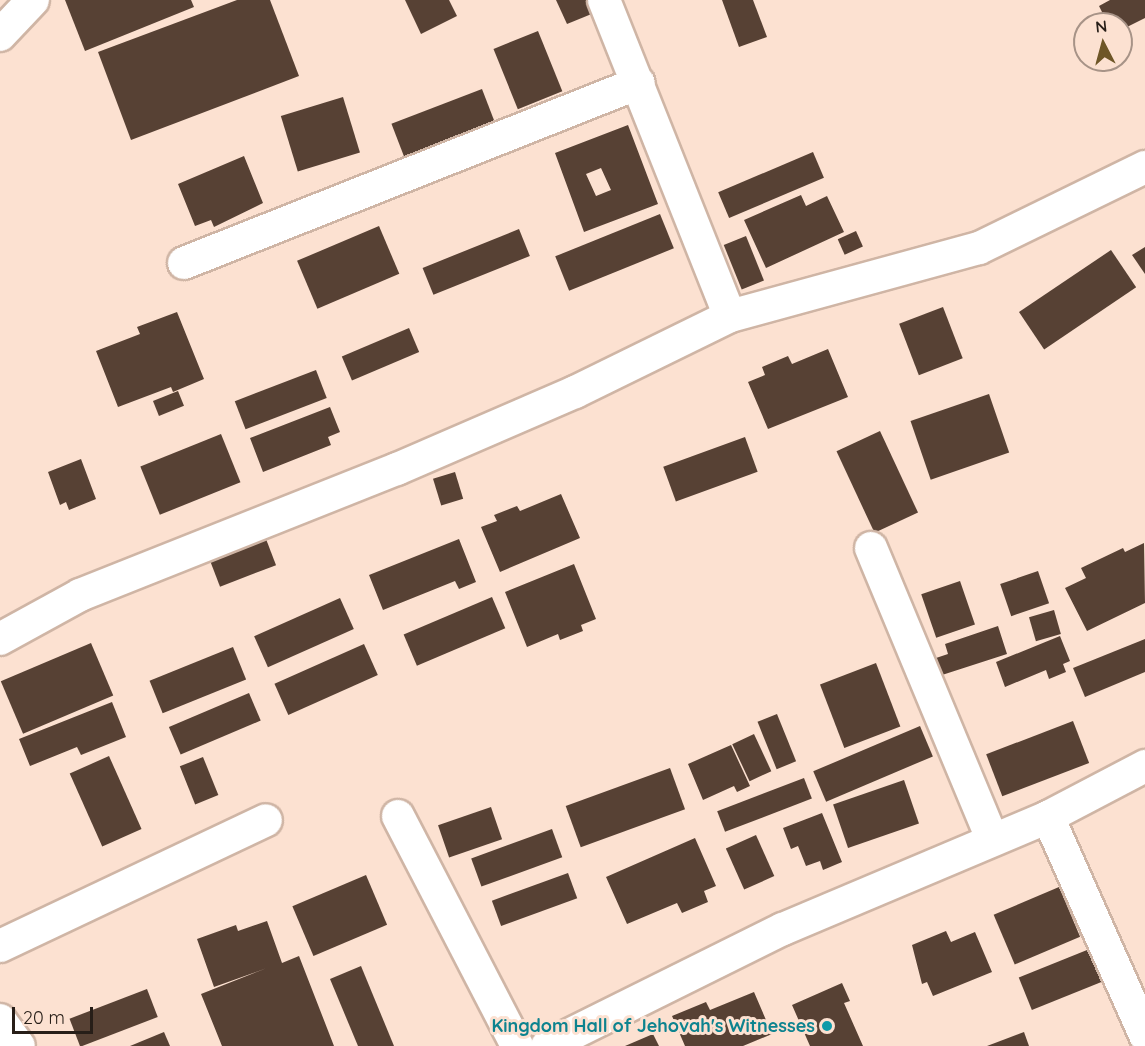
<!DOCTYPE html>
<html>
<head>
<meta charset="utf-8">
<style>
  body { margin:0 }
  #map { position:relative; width:1145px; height:1046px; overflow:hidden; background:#fce1d1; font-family:Quicksand,sans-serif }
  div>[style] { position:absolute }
  .building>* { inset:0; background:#574134; transform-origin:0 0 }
  .roads { filter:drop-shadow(2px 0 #cfb5a5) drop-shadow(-2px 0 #cfb5a5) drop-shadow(0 2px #cfb5a5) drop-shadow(0 -2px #cfb5a5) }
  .minor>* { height:32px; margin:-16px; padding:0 16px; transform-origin:16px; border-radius:16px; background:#fff }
  .dots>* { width:16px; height:16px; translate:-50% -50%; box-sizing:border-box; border:3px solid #fce1d1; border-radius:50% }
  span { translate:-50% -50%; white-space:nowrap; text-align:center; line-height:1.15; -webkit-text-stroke:6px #fce1d1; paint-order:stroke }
  .culture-label { font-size:18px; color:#0d838f; font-weight:700 }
  .right { translate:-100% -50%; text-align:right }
  .north { position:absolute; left:1073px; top:12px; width:60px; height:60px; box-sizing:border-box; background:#fce1d1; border:2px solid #a79387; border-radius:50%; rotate:354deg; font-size:16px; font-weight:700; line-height:24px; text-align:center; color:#271e18 }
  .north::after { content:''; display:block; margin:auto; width:21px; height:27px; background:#6e5627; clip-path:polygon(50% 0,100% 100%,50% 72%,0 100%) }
  .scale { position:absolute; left:12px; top:1007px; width:81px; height:27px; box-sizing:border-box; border:3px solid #271e18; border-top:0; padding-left:8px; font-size:18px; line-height:21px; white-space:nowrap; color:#271e18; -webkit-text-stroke:4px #fce1d1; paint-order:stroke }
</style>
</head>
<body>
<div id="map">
  <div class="building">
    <i style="clip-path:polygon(65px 0,191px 0,194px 7px,85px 51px)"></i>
    <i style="clip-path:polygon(237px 0,270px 0,299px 76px,131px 140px,98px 52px)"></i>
    <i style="clip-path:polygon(405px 0,449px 0,457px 16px,421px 34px)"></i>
    <i style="clip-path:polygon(556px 0,589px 0,594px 13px,567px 24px)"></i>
    <i style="clip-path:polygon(722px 0,753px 0,767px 37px,739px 47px)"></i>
    <i style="clip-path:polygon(1110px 0,1145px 0,1145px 18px,1121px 30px,1121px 24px,1108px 24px,1099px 6px)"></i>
    <i style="left:538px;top:31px;width:65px;height:48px;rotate:68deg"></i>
    <i style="left:482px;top:89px;width:36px;height:97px;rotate:69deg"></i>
    <i style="left:343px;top:97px;width:58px;height:65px;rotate:73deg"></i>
    <i style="clip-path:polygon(evenodd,628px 125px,658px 204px,584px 232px,555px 153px,628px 125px,601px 168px,611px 190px,596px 196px,586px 174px,601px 168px)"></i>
    <i style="left:813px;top:152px;width:28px;height:103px;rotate:67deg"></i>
    <i style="clip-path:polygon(244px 156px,263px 203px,214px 227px,211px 220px,195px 226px,178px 184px)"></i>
    <i style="clip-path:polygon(801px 195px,806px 206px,827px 196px,844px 232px,766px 268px,744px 220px)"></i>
    <i style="left:660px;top:214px;width:37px;height:113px;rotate:68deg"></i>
    <i style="left:379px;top:226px;width:52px;height:89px;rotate:67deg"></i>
    <i style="left:519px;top:229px;width:29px;height:104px;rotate:68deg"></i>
    <i style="left:856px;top:231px;width:17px;height:20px;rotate:66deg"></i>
    <i style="left:746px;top:236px;width:48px;height:24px;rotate:68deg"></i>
    <i style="clip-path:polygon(1145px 247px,1145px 274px,1132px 255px)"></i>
    <i style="left:1111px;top:250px;width:45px;height:111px;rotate:56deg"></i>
    <i style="left:943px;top:307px;width:55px;height:47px;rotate:69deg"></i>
    <i style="clip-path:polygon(177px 312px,204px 379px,173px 392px,171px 387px,118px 407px,96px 351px,140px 334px,137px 327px)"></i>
    <i style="left:409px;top:328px;width:26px;height:73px;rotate:67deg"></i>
    <i style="clip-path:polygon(828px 349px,848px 397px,768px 429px,748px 382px,765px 375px,762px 367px,788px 356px,792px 364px)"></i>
    <i style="left:316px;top:370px;width:30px;height:87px;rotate:69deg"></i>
    <i style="left:178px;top:391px;width:16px;height:27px;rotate:68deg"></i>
    <i style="left:989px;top:394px;width:62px;height:83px;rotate:71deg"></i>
    <i style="clip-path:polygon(330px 407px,340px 432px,328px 437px,331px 445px,263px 472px,250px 438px)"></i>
    <i style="left:880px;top:431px;width:90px;height:48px;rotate:65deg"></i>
    <i style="left:221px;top:434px;width:52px;height:87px;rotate:68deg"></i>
    <i style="left:745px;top:437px;width:37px;height:87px;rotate:70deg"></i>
    <i style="clip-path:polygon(81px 459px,96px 499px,69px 510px,66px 502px,60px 505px,48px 472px)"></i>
    <i style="left:455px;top:472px;width:28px;height:23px;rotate:73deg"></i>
    <i style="clip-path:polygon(561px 494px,580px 538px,500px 572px,481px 527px,497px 521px,494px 515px,517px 506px,520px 511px)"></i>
    <i style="left:266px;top:539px;width:28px;height:60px;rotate:69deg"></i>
    <i style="clip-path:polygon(459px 539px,476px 582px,459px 589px,455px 581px,383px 610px,369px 575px)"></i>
    <i style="clip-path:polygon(1144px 543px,1145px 603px,1087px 631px,1065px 588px,1086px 578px,1081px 568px,1123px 548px,1125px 552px)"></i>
    <i style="clip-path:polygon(574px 564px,596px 619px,581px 625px,583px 631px,560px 640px,558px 634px,527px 647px,505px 592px)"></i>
    <i style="left:1038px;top:571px;width:34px;height:40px;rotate:71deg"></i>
    <i style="left:960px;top:581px;width:46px;height:41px;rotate:71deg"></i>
    <i style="left:492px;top:597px;width:34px;height:96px;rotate:67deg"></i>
    <i style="left:340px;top:598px;width:34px;height:94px;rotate:66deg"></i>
    <i style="left:1054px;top:610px;width:25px;height:26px;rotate:74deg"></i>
    <i style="clip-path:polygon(998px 626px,1007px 654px,942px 675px,936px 658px,948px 654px,945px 644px)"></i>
    <i style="clip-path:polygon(1060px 636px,1070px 661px,1063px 664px,1066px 672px,1049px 679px,1046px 670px,1005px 687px,996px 662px)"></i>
    <i style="clip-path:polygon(1145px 639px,1145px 672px,1085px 697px,1073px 668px)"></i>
    <i style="left:91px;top:643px;width:57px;height:98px;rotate:67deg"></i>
    <i style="left:364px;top:644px;width:34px;height:98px;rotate:66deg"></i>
    <i style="left:233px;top:647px;width:35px;height:90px;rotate:68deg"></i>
    <i style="left:876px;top:663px;width:68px;height:60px;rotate:69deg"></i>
    <i style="left:249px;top:693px;width:30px;height:87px;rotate:67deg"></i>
    <i style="clip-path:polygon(112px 702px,126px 737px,81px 755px,77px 747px,30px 766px,19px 739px)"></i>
    <i style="left:777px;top:714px;width:51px;height:21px;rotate:68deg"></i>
    <i style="left:1073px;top:721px;width:45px;height:93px;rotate:69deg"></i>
    <i style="left:920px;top:726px;width:33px;height:116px;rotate:67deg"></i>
    <i style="left:754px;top:734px;width:41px;height:24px;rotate:65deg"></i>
    <i style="clip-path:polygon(731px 745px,750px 786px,737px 792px,734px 786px,703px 800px,688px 764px)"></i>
    <i style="left:109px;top:756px;width:80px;height:43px;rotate:66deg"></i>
    <i style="left:203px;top:757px;width:41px;height:25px;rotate:68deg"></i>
    <i style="left:670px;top:768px;width:44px;height:111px;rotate:70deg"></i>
    <i style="left:804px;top:778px;width:22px;height:93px;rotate:69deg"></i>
    <i style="left:904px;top:780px;width:46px;height:75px;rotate:71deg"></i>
    <i style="left:491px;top:807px;width:34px;height:56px;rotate:71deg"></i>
    <i style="clip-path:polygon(822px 813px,842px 862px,823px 870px,820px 861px,806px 866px,798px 846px,791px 849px,783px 828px)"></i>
    <i style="left:552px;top:829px;width:30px;height:86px;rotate:70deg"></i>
    <i style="left:756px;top:835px;width:45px;height:33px;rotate:66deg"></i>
    <i style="clip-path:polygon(695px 838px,716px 886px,704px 891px,708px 902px,682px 913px,677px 903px,627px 924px,606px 877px)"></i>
    <i style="left:568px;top:873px;width:27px;height:81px;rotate:70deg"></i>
    <i style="left:366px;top:875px;width:54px;height:80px;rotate:67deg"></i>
    <i style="left:1059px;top:887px;width:54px;height:71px;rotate:67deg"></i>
    <i style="clip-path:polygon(267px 921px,282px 963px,299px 956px,334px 1046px,222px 1046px,201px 994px,267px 968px,214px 987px,197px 939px,236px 925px,238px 931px)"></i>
    <i style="clip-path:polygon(946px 931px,951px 942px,975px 932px,992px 972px,933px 996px,927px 982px,922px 984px,912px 945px)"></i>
    <i style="left:1092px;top:948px;width:35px;height:79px;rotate:68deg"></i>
    <i style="clip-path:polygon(361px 966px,394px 1046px,358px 1046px,330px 979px)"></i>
    <i style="clip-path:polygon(842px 983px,850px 1001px,844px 1003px,863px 1046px,810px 1046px,792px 1005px)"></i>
    <i style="left:147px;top:989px;width:30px;height:83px;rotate:69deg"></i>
    <i style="clip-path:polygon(754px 992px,772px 1034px,743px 1046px,685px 1046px,672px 1016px,706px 1002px,710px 1010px)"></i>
    <i style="clip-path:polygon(164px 1032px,170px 1046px,130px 1046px)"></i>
    <i style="clip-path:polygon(1024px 1032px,1029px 1046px,987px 1046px)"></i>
    <i style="clip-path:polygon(653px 1034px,659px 1046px,625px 1046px)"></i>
  </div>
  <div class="roads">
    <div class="minor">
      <i style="left:604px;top:0;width:340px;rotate:68.3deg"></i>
      <i style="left:0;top:35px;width:48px;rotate:-46.7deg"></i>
      <i style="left:184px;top:263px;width:489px;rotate:-21.6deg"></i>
      <i style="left:871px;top:548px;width:314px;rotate:67.4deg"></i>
      <i style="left:0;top:639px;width:91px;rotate:-28.8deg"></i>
      <i style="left:80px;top:595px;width:341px;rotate:-21.7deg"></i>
      <i style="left:397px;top:469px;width:194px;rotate:-23.4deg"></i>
      <i style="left:575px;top:392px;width:173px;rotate:-26.1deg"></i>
      <i style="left:730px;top:316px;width:258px;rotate:-15.3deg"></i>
      <i style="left:979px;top:248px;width:185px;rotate:-26deg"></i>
      <i style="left:398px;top:816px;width:259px;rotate:62.6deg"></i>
      <i style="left:1048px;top:817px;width:239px;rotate:66deg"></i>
      <i style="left:0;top:946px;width:294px;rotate:-25.3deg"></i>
      <i style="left:0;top:1020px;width:32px;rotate:54deg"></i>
      <i style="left:547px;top:1046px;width:263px;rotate:-26.4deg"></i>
      <i style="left:783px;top:929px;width:288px;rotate:-22.9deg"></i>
      <i style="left:1048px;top:817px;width:110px;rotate:-27.7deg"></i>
    </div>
  </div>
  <div class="dots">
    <i style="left:827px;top:1026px;background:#0f9aa8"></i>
  </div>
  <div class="culture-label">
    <span class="right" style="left:815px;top:1026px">Kingdom Hall of Jehovah's Witnesses</span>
  </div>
  <div class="north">N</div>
  <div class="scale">20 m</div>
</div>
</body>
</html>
